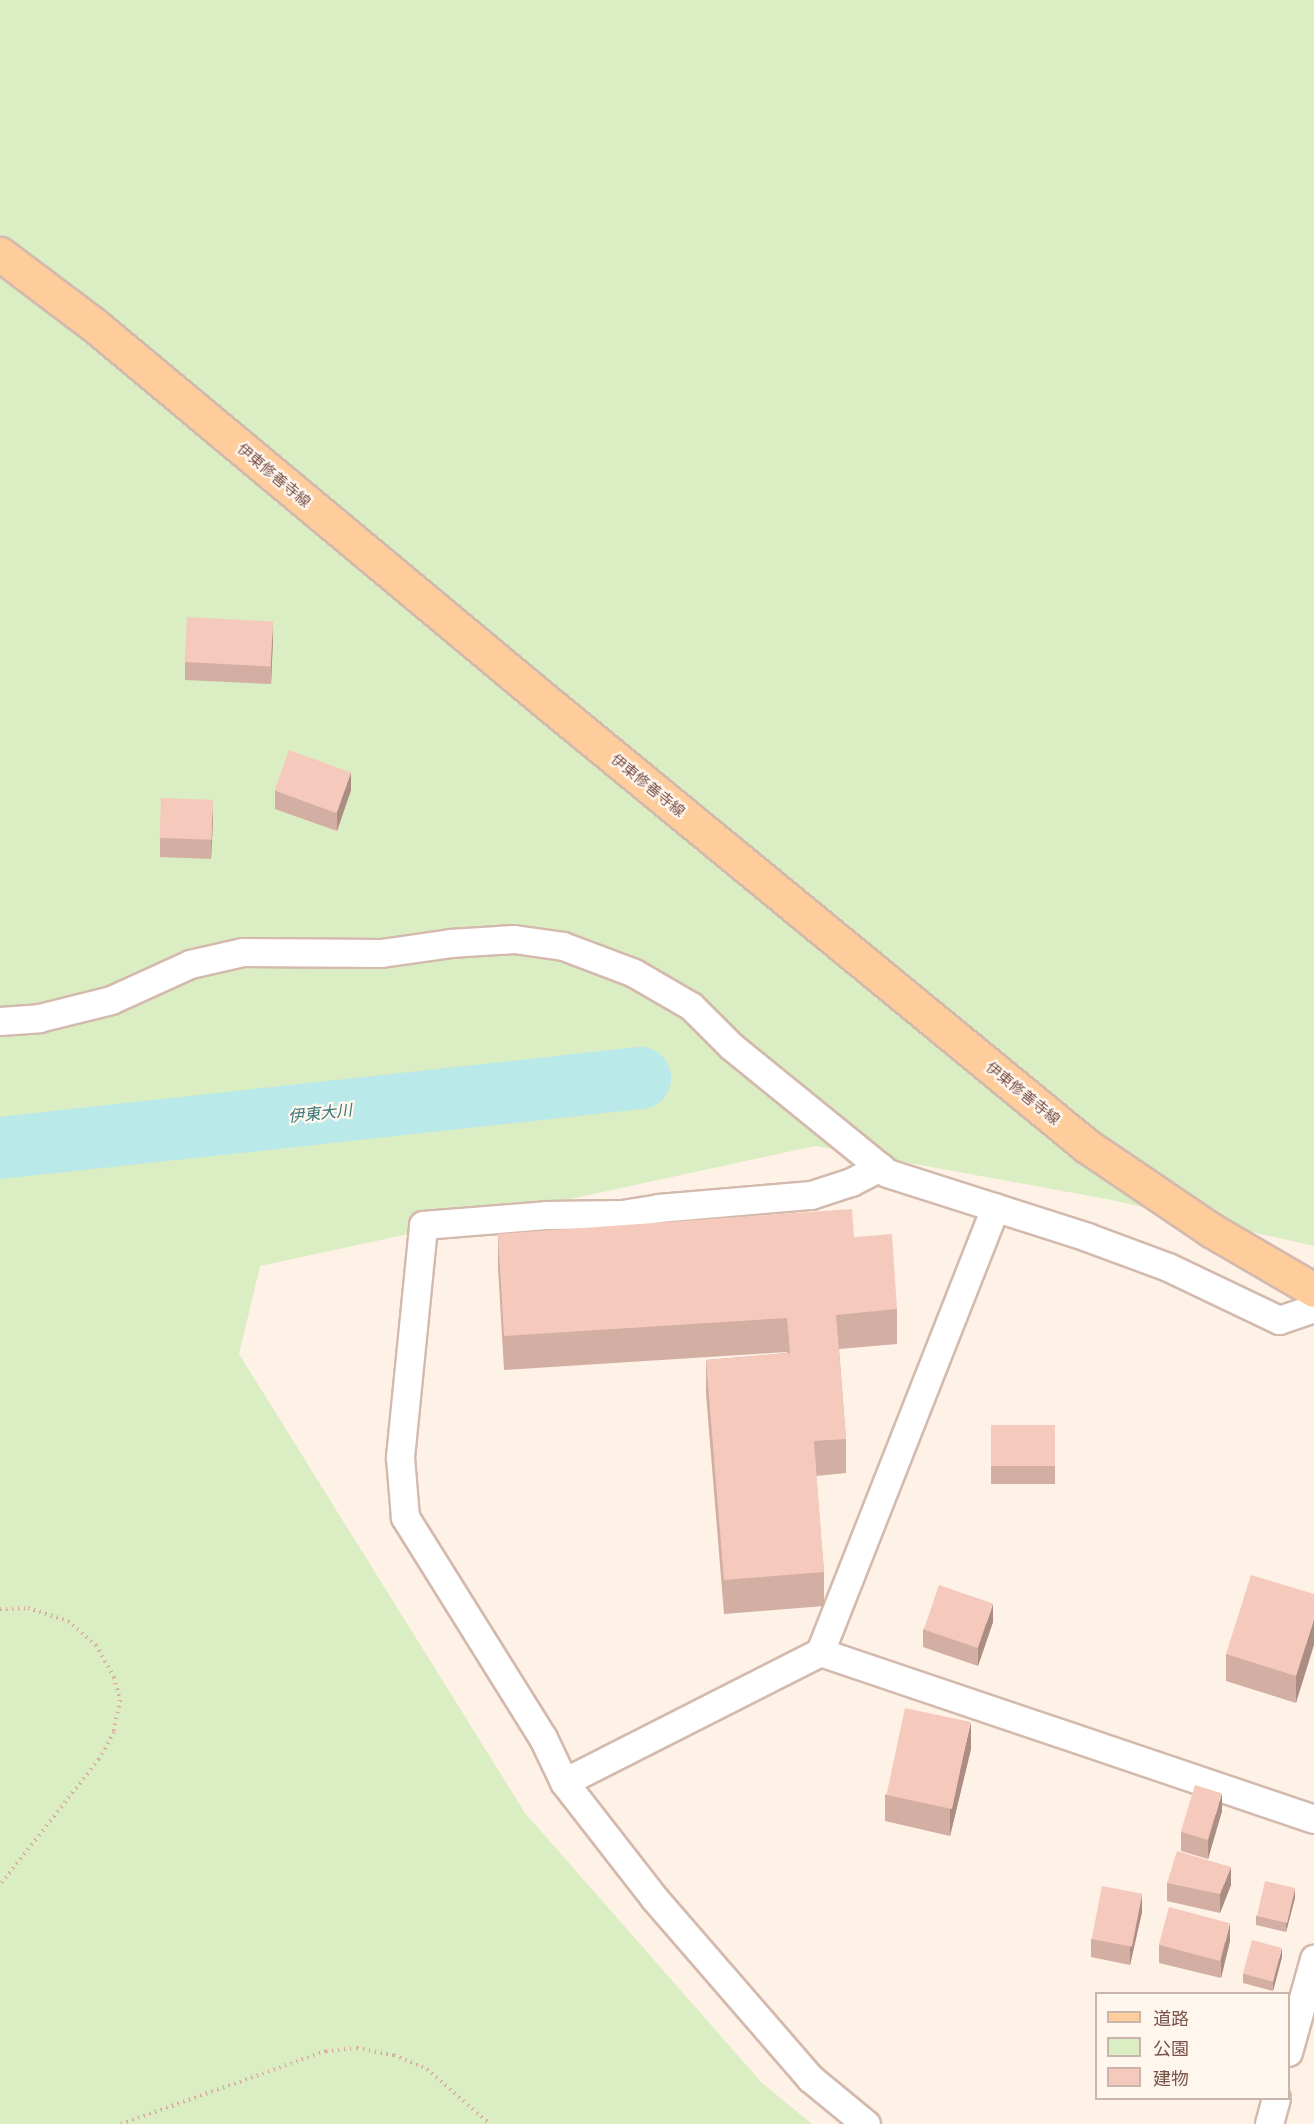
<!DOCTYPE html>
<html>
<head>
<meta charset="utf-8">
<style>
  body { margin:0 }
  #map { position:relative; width:1314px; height:2124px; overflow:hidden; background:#fef1e6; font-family:Quicksand,"Noto Sans JP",sans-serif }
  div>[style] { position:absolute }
  .green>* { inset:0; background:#daedc3 }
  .river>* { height:62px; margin:-31px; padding:0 31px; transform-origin:31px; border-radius:31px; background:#b9e9e9 }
  .path>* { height:4px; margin-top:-2px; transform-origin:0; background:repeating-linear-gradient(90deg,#dbad9e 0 1.5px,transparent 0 6px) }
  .roads { filter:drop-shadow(2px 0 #d4b9ad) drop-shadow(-2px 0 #d4b9ad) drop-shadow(0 2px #d4b9ad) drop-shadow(0 -2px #d4b9ad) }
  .street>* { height:27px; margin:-13.5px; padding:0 13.5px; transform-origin:13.5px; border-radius:13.5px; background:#fff }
  .primary>* { height:33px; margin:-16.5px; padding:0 16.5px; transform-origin:16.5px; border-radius:16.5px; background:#ffcc9c }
  .wall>* { inset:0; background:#d3aea2; transform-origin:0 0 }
  .shaded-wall>* { inset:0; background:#ac8d84 }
  .building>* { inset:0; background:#f5cabc; transform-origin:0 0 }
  span { translate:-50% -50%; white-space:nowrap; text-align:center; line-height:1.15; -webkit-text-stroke:4.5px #fff6ee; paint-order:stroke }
  .street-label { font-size:15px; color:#7a5348 }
  .water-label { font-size:16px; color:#387779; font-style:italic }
  .legend { position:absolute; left:1095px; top:1992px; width:195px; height:108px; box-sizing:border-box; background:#fff6ee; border:2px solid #cab5ac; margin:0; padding:8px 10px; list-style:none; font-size:18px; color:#7a5348 }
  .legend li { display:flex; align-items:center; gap:12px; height:30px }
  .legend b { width:30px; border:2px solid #cab5ac }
</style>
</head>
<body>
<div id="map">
  <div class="green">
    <i style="clip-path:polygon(0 0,1314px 0,1314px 1246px,1107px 1199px,815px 1146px,260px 1266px,239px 1354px,525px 1813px,762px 2083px,812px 2124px,0 2124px)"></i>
  </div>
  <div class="river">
    <i style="left:0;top:1148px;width:644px;rotate:-6.24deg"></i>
  </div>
  <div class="path">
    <i style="left:0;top:1609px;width:28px;rotate:-2deg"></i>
    <i style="left:28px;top:1608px;width:42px;rotate:18deg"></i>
    <i style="left:68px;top:1621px;width:37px;rotate:41deg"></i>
    <i style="left:96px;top:1645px;width:37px;rotate:61deg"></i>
    <i style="left:114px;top:1677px;width:24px;rotate:75deg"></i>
    <i style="left:120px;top:1700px;width:33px;rotate:101deg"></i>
    <i style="left:114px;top:1732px;width:31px;rotate:119deg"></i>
    <i style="left:99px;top:1759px;width:160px;rotate:128.2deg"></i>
    <i style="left:121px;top:2124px;width:218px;rotate:-19.6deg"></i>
    <i style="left:326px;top:2051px;width:31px;rotate:-6deg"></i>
    <i style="left:357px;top:2048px;width:38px;rotate:11deg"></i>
    <i style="left:394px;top:2055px;width:36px;rotate:23deg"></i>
    <i style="left:427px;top:2069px;width:84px;rotate:41.1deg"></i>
  </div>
  <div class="roads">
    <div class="street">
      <i style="left:0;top:1021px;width:39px;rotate:-4deg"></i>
      <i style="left:39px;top:1018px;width:74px;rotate:-14deg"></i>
      <i style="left:111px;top:1000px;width:87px;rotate:-24.5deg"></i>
      <i style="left:190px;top:964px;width:54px;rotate:-12.8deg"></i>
      <i style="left:243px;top:952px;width:138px;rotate:0.4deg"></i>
      <i style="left:381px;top:953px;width:70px;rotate:-8.2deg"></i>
      <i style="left:450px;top:943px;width:64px;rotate:-3.6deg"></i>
      <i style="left:514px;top:939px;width:49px;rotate:8.1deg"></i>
      <i style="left:563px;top:946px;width:76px;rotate:20.8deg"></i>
      <i style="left:634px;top:973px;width:66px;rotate:30.1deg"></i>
      <i style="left:691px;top:1006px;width:57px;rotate:45deg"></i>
      <i style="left:731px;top:1046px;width:201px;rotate:39.1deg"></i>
      <i style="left:887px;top:1173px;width:210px;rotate:17.7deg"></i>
      <i style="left:1087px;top:1237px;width:86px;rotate:20.3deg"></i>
      <i style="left:1168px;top:1267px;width:123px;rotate:25.5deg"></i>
      <i style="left:1279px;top:1320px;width:37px;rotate:-19deg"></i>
      <i style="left:820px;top:1652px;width:521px;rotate:18.68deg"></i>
      <i style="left:564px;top:1782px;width:287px;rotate:-26.9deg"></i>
      <i style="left:820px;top:1652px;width:478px;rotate:-68.5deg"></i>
      <i style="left:1288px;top:2052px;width:97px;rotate:-74.4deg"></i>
      <i style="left:866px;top:2124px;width:72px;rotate:-140.6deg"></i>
      <i style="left:810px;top:2078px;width:237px;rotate:-130.9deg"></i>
      <i style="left:655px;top:1899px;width:148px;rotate:-127.9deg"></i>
      <i style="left:564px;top:1782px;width:49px;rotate:-115.5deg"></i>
      <i style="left:543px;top:1738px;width:261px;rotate:-122deg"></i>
      <i style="left:405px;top:1517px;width:60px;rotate:-94.8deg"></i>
      <i style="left:400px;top:1457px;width:233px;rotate:-84.3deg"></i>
      <i style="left:423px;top:1225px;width:123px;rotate:-4.6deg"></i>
      <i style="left:546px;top:1215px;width:76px;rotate:-0.8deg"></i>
      <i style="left:622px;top:1214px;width:36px;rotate:-9deg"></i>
      <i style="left:658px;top:1208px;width:154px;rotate:-4.9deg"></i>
      <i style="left:811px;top:1195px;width:42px;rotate:-18deg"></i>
      <i style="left:851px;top:1182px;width:33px;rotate:-27deg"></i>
      <i style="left:1269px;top:2124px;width:27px;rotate:-75deg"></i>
    </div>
    <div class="primary">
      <i style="left:0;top:254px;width:116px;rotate:37deg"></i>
      <i style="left:93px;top:324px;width:594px;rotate:39.81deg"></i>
      <i style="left:549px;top:704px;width:696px;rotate:39.41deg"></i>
      <i style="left:1087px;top:1146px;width:150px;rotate:34.1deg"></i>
      <i style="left:1211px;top:1230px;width:119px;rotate:30.2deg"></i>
    </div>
  </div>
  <div class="wall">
    <i style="clip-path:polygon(273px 639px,271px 684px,185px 680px,185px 662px)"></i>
    <i style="clip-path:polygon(351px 790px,337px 831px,275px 809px,275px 791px)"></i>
    <i style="clip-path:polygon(213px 818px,211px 859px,160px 857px,160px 838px)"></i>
    <i style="clip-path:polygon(498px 1234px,854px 1237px,897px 1309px,897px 1344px,839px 1349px,846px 1439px,846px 1473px,816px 1476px,824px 1572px,824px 1606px,724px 1614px,706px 1394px,706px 1360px,787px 1353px,787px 1352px,504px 1370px,498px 1268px)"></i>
    <i style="left:1055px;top:1425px;width:59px;height:64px;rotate:90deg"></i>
    <i style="clip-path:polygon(1314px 1594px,1296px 1703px,1226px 1681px,1226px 1654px)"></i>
    <i style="clip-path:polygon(993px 1622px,978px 1666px,923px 1647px,923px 1629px)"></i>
    <i style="clip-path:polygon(971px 1749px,950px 1836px,885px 1821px,885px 1795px)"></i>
    <i style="clip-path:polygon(1222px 1811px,1208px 1859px,1181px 1851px,1181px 1832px)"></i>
    <i style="clip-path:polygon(1167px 1883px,1231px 1885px,1220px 1913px,1167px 1901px)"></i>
    <i style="clip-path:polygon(1295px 1898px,1286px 1932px,1256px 1925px,1256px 1916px)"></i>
    <i style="clip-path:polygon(1142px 1912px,1130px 1965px,1091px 1957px,1091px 1939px)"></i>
    <i style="clip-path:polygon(1230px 1941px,1221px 1978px,1159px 1963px,1159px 1945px)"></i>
    <i style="clip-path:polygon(1282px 1957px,1273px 1991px,1243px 1983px,1243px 1974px)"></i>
  </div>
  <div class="shaded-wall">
    <i style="clip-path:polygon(273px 621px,273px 639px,271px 684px,271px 666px)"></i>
    <i style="clip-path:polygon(351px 772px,351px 790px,337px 831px,337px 813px)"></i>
    <i style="clip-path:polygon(213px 800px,213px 818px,211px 859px,211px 841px)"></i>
    <i style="clip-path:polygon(993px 1604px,993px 1622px,978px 1666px,978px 1648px)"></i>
    <i style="clip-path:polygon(1314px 1619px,1314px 1645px,1296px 1703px,1296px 1676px)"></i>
    <i style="clip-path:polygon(971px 1722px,971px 1749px,950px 1836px,950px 1810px)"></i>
    <i style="clip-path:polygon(1222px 1793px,1222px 1811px,1208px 1859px,1208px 1841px)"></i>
    <i style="clip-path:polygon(1231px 1867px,1231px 1885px,1220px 1913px,1220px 1894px)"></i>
    <i style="clip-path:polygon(1295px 1888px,1295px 1898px,1286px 1932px,1286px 1923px)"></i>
    <i style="clip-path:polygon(1142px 1894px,1142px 1912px,1130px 1965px,1130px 1947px)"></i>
    <i style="clip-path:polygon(1230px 1923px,1230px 1941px,1221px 1978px,1221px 1960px)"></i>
    <i style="clip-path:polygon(1282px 1948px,1282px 1957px,1273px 1991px,1273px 1982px)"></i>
  </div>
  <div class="building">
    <i style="left:187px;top:617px;width:86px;height:45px;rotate:3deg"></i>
    <i style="left:289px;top:750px;width:66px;height:43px;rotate:20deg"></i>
    <i style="left:161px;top:798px;width:52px;height:40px;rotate:2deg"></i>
    <i style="clip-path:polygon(852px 1209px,854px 1237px,892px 1234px,897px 1309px,836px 1315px,846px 1439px,814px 1441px,824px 1572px,724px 1580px,706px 1360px,790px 1353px,787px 1318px,504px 1336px,498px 1234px)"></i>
    <i style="left:1055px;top:1425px;width:41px;height:64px;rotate:90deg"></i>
    <i style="clip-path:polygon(1251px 1575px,1314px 1594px,1314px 1619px,1296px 1676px,1226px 1654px)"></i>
    <i style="left:939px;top:1585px;width:57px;height:47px;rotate:19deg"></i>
    <i style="left:905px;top:1708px;width:67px;height:89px;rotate:12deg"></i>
    <i style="left:1195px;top:1785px;width:28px;height:49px;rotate:17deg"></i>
    <i style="clip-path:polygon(1177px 1851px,1231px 1867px,1220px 1894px,1167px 1883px)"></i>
    <i style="left:1265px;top:1881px;width:31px;height:36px;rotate:13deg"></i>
    <i style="left:1102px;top:1886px;width:41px;height:54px;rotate:11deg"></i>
    <i style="left:1169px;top:1907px;width:63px;height:39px;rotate:15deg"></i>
    <i style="left:1252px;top:1940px;width:31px;height:35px;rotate:15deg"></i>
  </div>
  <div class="street-label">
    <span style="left:274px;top:475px;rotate:40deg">伊東修善寺線</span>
    <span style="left:648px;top:785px;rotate:39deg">伊東修善寺線</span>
    <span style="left:1023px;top:1093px;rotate:39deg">伊東修善寺線</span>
  </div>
  <div class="water-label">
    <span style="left:320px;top:1113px;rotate:-6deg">伊東大川</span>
  </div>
  <ul class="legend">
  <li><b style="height:8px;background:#ffcc9c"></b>道路</li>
  <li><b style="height:16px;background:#daedc3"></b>公園</li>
  <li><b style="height:16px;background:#f5cabc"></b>建物</li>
  </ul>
</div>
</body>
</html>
